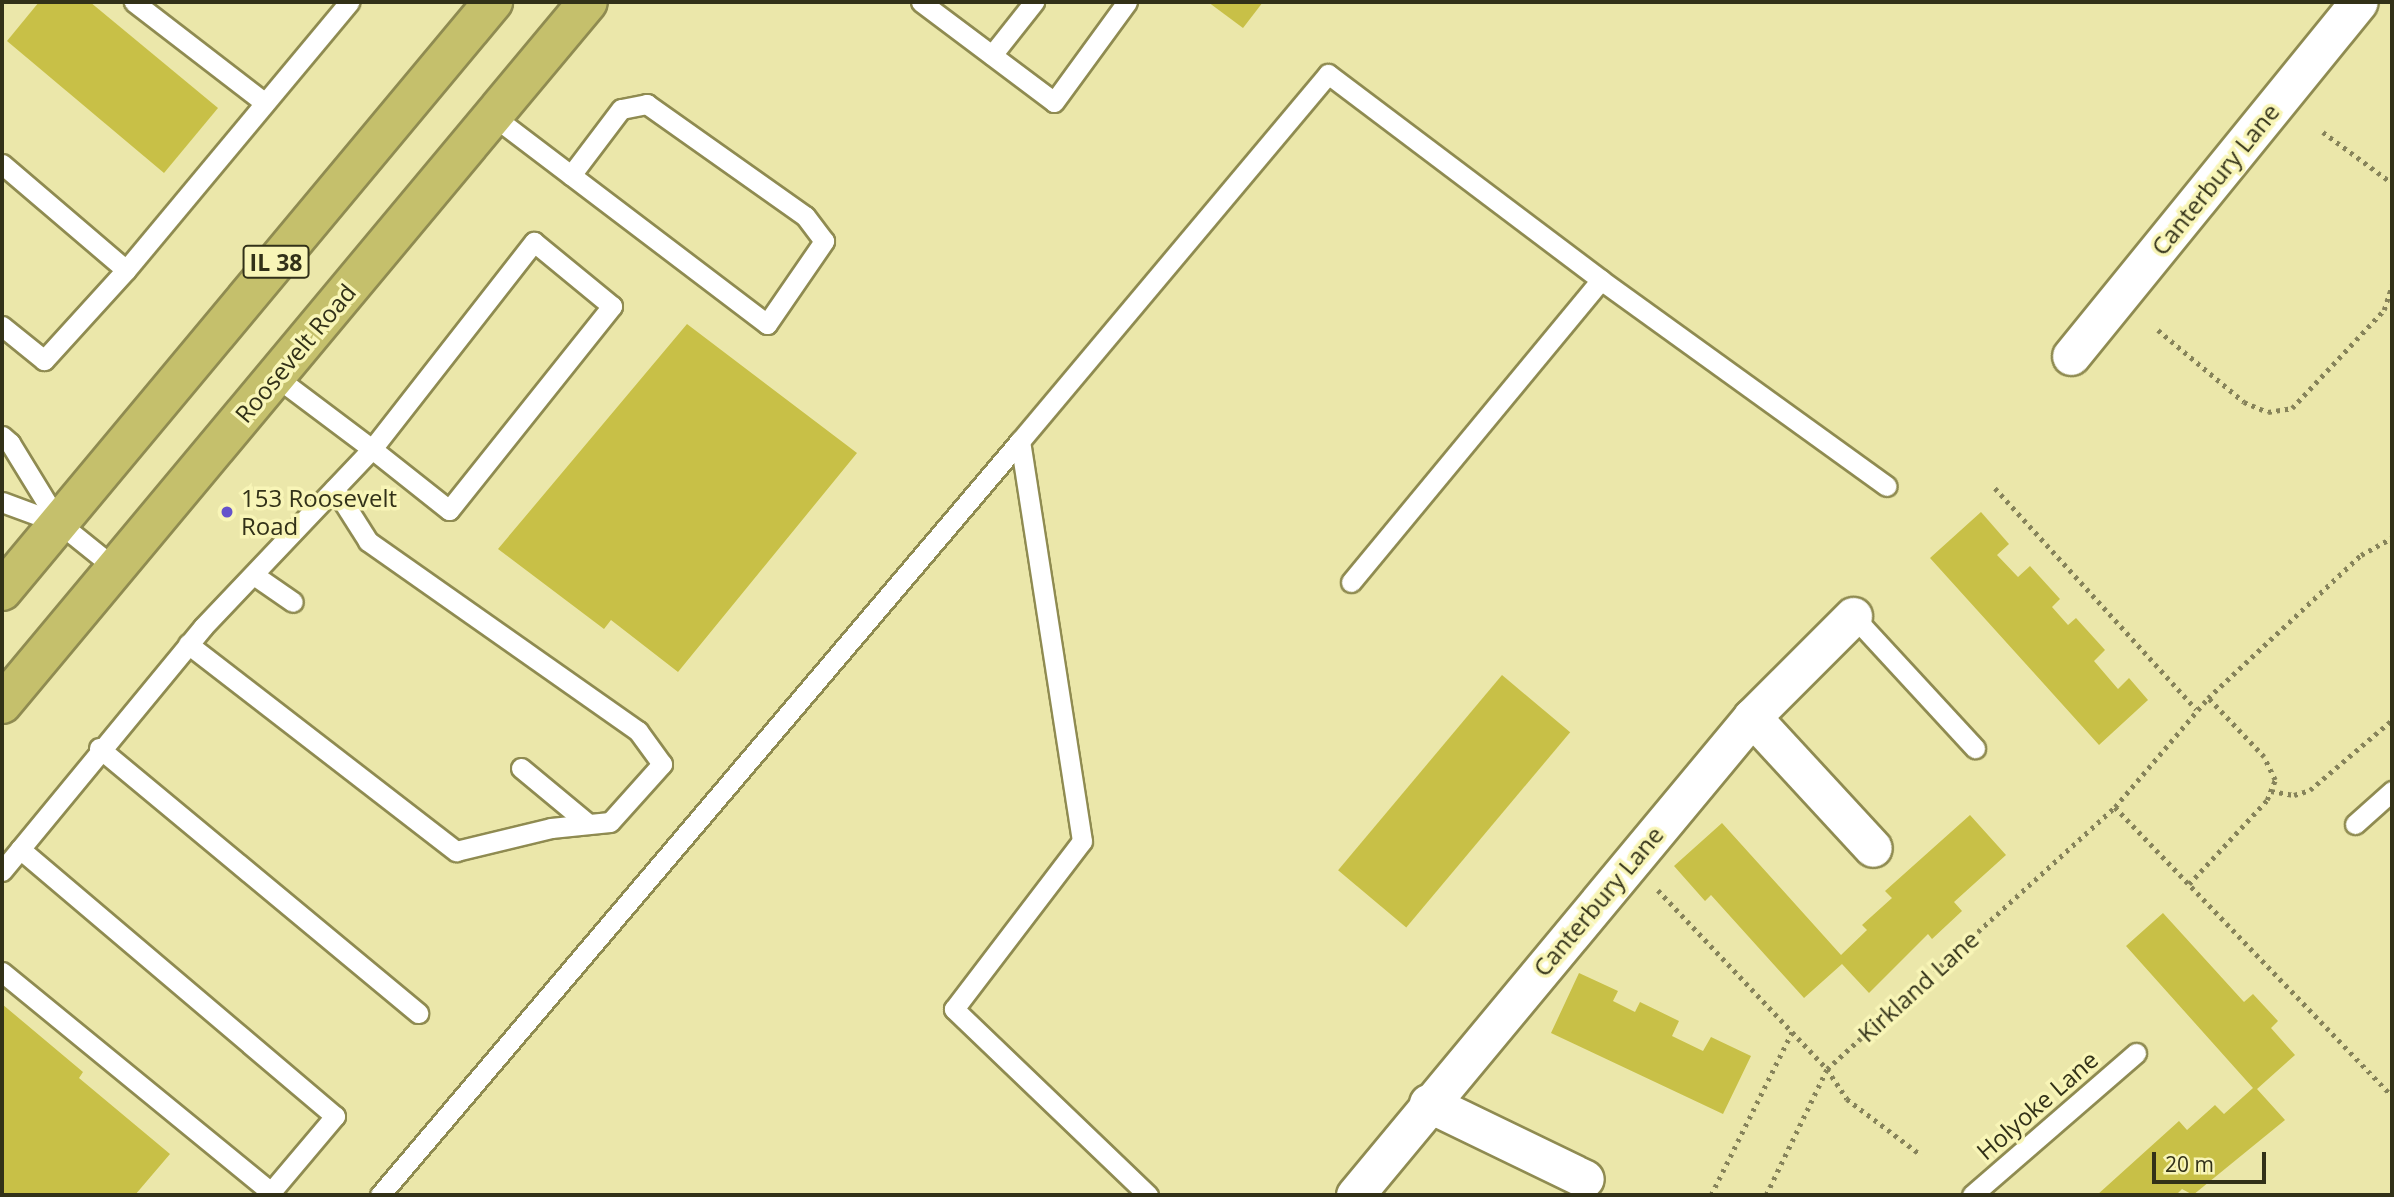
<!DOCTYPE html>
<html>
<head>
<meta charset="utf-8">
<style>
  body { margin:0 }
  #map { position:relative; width:2394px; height:1197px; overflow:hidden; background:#ebe7aa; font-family:"Open Sans",sans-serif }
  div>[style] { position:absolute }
  .building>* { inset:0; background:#c8c047; transform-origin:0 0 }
  .path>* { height:4.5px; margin-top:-2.25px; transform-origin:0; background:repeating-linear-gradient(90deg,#86835a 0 3.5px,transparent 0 8.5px) }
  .roads { filter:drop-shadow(2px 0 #8f8b51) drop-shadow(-2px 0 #8f8b51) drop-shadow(0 2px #8f8b51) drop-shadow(0 -2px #8f8b51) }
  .lane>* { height:19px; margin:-9.5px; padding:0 9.5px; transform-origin:9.5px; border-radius:9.5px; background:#fff }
  .street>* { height:37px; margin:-18.5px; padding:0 18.5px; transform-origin:18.5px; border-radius:18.5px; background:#fff }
  .primary>* { height:38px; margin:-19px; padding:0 19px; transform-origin:19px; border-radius:19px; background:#c5c06c }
  .dots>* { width:19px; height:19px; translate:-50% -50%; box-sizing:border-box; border:4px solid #f8f5b7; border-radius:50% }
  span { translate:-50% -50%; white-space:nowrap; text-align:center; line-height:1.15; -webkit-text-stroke:7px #f8f5b7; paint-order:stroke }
  .shield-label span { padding:2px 5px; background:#f8f5b7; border:2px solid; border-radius:5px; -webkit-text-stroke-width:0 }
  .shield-label { font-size:23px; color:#323118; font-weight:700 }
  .street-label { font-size:24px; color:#323118 }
  .poi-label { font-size:24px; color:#323118 }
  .left { translate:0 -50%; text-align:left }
  .frame { position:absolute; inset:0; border:4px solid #323118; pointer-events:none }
  .scale { position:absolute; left:2152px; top:1152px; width:114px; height:32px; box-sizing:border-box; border:4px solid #323118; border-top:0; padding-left:9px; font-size:21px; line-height:24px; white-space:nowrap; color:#323118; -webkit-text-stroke:5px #f8f5b7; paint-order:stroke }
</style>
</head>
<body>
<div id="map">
  <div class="building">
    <i style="clip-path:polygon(39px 2px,90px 2px,218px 108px,164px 173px,7px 41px)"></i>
    <i style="clip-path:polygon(1208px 2px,1263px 2px,1243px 28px)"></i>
    <i style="clip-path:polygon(687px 324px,857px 453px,678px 672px,611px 620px,604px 629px,498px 549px)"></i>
    <i style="clip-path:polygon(1981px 512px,2009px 544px,1997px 555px,2018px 577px,2030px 566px,2060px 599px,2052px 607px,2068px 625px,2076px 618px,2105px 650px,2094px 661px,2118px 689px,2129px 678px,2148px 700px,2099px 745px,1930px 558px)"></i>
    <i style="left:1502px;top:675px;width:89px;height:255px;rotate:40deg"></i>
    <i style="clip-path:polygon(1970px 815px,2006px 855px,1954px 902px,1962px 911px,1932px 939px,1928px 934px,1869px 993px,1842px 964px,1804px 998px,1711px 895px,1705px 901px,1674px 866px,1722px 823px,1841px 955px,1867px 930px,1862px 925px,1892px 898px,1885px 891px)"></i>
    <i style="clip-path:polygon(2163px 913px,2244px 1002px,2253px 994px,2278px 1021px,2271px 1028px,2295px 1055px,2257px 1089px,2285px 1120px,2193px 1195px,2182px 1189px,2176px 1195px,2097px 1195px,2179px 1121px,2187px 1130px,2215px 1105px,2224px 1114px,2253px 1088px,2126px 946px)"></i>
    <i style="clip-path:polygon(1579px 973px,1618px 991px,1613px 1001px,1635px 1012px,1640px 1002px,1679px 1021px,1672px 1036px,1703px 1051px,1711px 1037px,1751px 1056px,1723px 1114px,1551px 1033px)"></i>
    <i style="clip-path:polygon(2px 1004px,83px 1072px,79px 1078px,170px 1154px,135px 1195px,2px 1195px)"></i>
  </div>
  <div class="path">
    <i style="left:2323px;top:132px;width:86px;rotate:36.5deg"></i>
    <i style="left:2158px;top:330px;width:112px;rotate:39.9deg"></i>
    <i style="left:2244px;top:402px;width:26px;rotate:23deg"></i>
    <i style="left:2268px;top:412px;width:24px;rotate:-9deg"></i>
    <i style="left:2292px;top:408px;width:134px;rotate:-46.8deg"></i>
    <i style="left:2384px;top:310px;width:26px;rotate:-72deg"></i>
    <i style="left:1995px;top:488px;width:299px;rotate:47.7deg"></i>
    <i style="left:2271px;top:791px;width:23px;rotate:10deg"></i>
    <i style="left:2294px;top:795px;width:17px;rotate:-17deg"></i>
    <i style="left:2310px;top:790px;width:108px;rotate:-40.5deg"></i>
    <i style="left:2115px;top:807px;width:400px;rotate:46.2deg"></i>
    <i style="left:2189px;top:884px;width:115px;rotate:-47.1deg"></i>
    <i style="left:2267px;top:800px;width:22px;rotate:-68deg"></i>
    <i style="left:2275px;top:780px;width:25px;rotate:-116deg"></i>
    <i style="left:2264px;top:757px;width:81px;rotate:-133.5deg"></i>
    <i style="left:1658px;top:890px;width:246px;rotate:46.6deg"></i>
    <i style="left:1827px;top:1069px;width:389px;rotate:-42.3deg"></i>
    <i style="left:2115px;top:807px;width:143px;rotate:-49.5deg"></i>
    <i style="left:2208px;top:698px;width:209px;rotate:-43.1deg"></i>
    <i style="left:2361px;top:555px;width:35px;rotate:-29deg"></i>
    <i style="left:1711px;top:1195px;width:182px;rotate:-63.6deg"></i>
    <i style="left:1766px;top:1195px;width:140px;rotate:-64.2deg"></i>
    <i style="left:1827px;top:1069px;width:36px;rotate:56deg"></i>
    <i style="left:1847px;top:1099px;width:93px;rotate:37.1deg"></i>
  </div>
  <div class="roads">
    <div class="lane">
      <i style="left:134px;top:2px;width:165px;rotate:37.6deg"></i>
      <i style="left:921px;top:2px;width:166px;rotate:36.9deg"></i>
      <i style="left:1054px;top:102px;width:124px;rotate:-53.9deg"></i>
      <i style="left:992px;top:55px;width:68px;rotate:-51.6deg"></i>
      <i style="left:493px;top:116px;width:344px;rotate:37.2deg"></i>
      <i style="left:767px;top:324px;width:101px;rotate:-55.5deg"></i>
      <i style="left:824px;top:241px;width:31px;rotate:-127deg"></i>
      <i style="left:805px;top:216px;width:194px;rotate:-144.7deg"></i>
      <i style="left:647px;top:104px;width:26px;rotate:169deg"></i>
      <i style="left:621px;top:109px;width:83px;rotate:127.1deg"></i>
      <i style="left:2px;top:164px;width:163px;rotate:40.5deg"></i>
      <i style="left:126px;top:270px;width:122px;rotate:132.3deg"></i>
      <i style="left:44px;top:360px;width:54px;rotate:-141deg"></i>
      <i style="left:534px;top:242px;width:101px;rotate:39.4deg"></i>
      <i style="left:612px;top:306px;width:261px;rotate:128.6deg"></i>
      <i style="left:449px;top:510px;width:98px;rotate:-141.6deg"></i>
      <i style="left:372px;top:449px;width:263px;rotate:-52deg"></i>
      <i style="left:126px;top:270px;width:349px;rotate:-50.2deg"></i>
      <i style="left:2px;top:436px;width:11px;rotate:41deg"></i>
      <i style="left:10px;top:443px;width:94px;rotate:58.5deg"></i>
      <i style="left:59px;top:523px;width:72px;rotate:38.8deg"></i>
      <i style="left:2px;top:502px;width:61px;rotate:20.2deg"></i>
      <i style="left:254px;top:575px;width:47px;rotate:34.7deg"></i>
      <i style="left:1351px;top:582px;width:392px;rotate:-50.4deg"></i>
      <i style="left:1853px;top:616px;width:180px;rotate:47.3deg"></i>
      <i style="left:188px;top:644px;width:339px;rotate:37.7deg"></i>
      <i style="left:456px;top:851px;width:98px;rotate:-13.6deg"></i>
      <i style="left:551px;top:828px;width:59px;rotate:-5.8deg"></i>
      <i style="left:610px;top:822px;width:78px;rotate:-48.1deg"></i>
      <i style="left:662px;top:764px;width:41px;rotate:-126deg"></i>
      <i style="left:638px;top:731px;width:330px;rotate:-144.9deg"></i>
      <i style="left:368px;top:541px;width:62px;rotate:-122.4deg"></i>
      <i style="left:99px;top:748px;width:415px;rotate:39.7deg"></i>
      <i style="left:521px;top:768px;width:85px;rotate:39.7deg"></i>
      <i style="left:2355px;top:824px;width:50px;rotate:-41.7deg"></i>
      <i style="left:20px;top:849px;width:413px;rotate:40.3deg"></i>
      <i style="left:335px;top:1116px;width:99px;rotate:130.1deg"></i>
      <i style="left:2px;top:871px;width:316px;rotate:-50.5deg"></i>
      <i style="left:203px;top:627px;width:245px;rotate:-46.5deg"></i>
      <i style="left:372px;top:449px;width:120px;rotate:-143.1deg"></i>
      <i style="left:2px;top:972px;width:348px;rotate:39.3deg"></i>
      <i style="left:271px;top:1192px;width:4px;rotate:124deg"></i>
      <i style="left:380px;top:1195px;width:989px;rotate:-49.68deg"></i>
      <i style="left:1148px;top:1195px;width:269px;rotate:-136.2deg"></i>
      <i style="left:954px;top:1009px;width:211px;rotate:-52.7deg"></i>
      <i style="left:1082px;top:841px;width:405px;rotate:-98.8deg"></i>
      <i style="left:1020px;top:441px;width:479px;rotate:-50deg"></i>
      <i style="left:1328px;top:74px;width:342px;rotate:37deg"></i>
      <i style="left:1601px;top:280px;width:352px;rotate:35.8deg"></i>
      <i style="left:1972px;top:1195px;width:217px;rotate:-40.9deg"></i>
    </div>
    <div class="street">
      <i style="left:2071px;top:356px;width:456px;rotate:-50.9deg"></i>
      <i style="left:1752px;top:717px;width:178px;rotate:47.3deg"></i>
      <i style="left:1428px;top:1103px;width:174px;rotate:25.8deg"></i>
      <i style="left:1355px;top:1195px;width:621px;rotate:-50.29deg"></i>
      <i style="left:1752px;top:717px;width:143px;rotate:-45deg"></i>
    </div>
    <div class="primary">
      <i style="left:2px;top:591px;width:767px;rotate:-50.18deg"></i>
      <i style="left:2px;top:704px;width:914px;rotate:-50.15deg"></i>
    </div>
  </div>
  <div class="dots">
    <i style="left:227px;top:512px;background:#6452cb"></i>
  </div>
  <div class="shield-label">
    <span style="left:276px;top:262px">IL 38</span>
  </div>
  <div class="street-label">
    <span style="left:2215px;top:179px;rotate:-51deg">Canterbury Lane</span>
    <span style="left:295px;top:353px;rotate:-50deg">Roosevelt Road</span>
    <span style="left:1598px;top:901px;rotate:-50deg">Canterbury Lane</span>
    <span style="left:1918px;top:986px;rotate:-42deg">Kirkland Lane</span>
    <span style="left:2037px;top:1105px;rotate:-41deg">Holyoke Lane</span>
  </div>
  <div class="poi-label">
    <span class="left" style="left:241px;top:512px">153 Roosevelt<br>Road</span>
  </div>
  <div class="frame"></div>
  <div class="scale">20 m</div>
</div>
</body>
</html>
